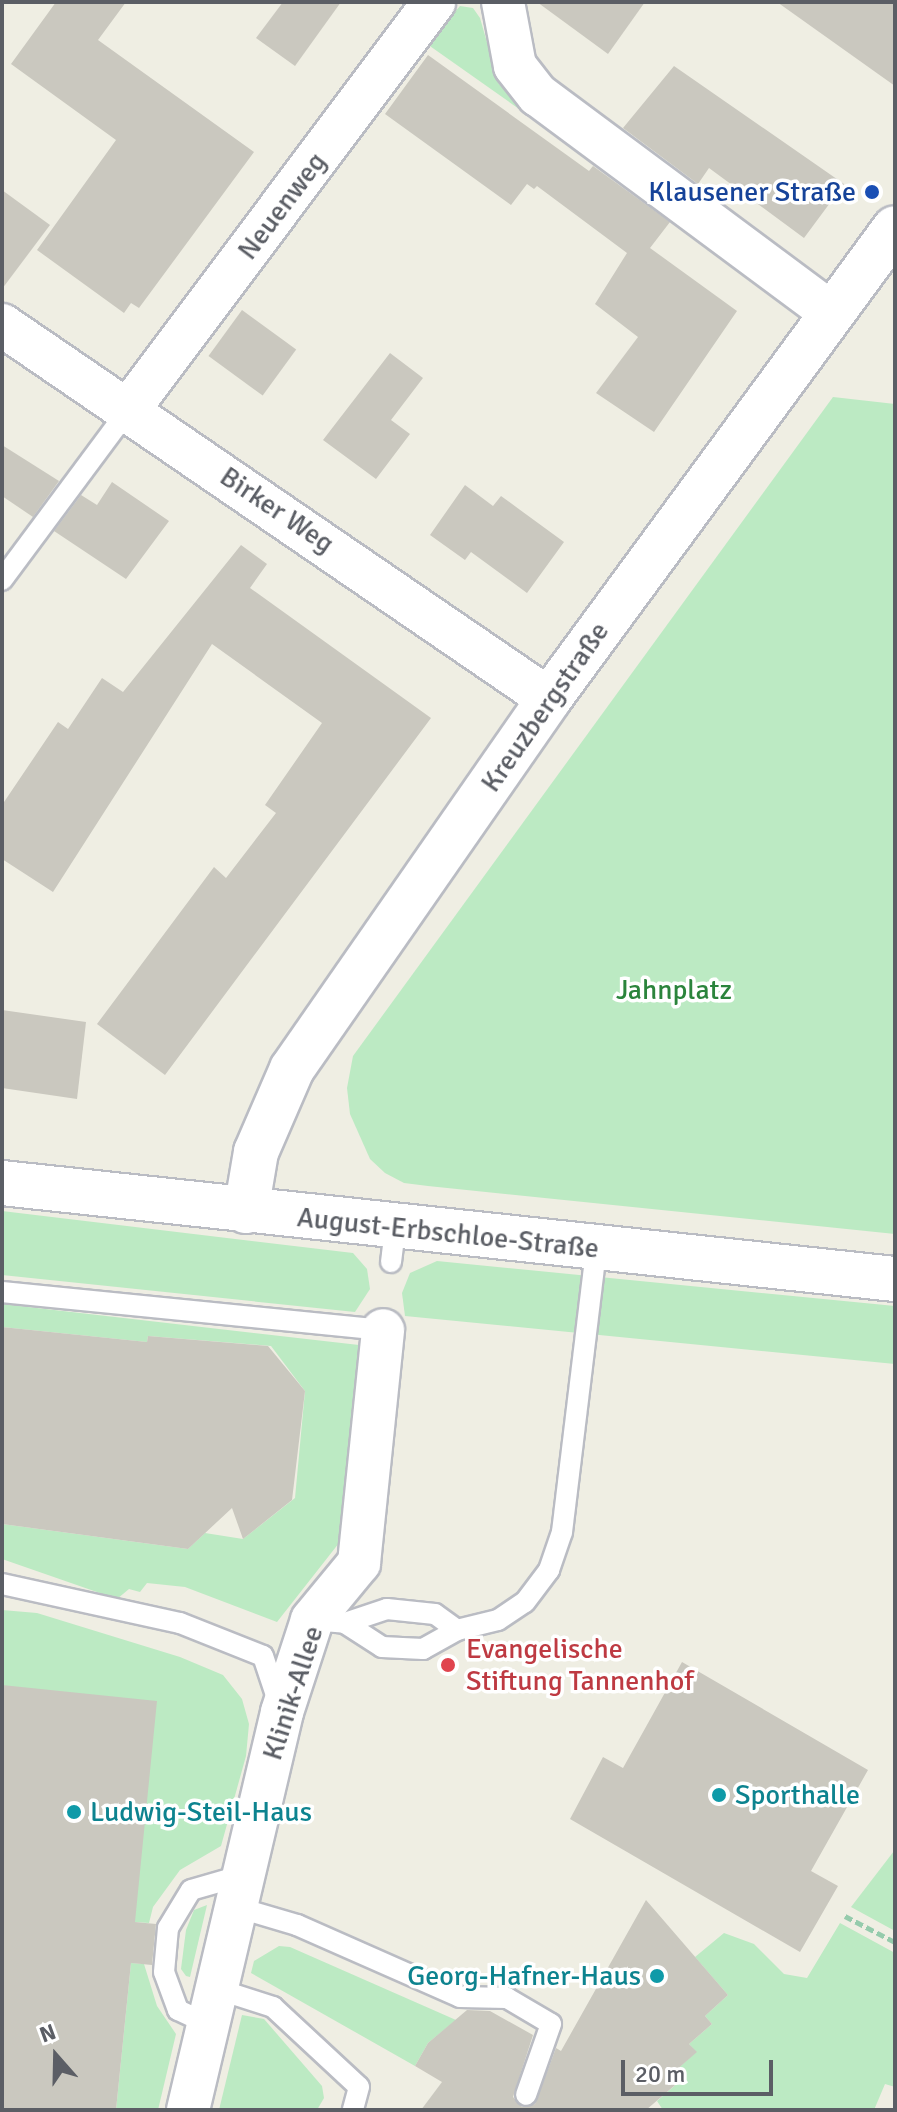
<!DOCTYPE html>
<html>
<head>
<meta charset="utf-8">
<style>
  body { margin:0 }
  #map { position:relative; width:897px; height:2112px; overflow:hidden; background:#efeee3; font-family:Signika,sans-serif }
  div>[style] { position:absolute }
  .green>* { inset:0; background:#bceac3 }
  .building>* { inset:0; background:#cac8bf; transform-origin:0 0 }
  .path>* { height:5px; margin-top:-2.5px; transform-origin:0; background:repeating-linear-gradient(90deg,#95cbac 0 8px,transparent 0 12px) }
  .roads { filter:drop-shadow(2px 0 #babcc3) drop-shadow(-2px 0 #babcc3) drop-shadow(0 2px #babcc3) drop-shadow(0 -2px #babcc3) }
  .service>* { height:20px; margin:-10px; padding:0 10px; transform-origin:10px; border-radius:10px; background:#fff }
  .minor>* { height:42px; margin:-21px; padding:0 21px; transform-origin:21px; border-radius:21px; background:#fff }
  .secondary>* { height:44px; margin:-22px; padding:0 22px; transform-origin:22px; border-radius:22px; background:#fff }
  .dots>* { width:22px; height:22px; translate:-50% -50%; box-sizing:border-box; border:4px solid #fff; border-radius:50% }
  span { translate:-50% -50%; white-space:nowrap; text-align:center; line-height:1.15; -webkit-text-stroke:7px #fff; paint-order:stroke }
  .transit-label { font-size:28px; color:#164399 }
  .right { translate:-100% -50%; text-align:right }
  .street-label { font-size:28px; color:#5b5e65 }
  .park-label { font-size:28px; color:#2b843c }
  .health-label { font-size:28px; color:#be3a42 }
  .left { translate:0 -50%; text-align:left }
  .culture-label { font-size:28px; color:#0d838f }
  .frame { position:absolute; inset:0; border:4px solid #5b5e65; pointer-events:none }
  .north { position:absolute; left:16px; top:2016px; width:80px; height:80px; -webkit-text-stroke:6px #fff; paint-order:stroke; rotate:340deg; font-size:22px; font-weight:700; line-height:32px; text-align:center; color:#5b5e65 }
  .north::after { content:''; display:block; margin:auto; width:28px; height:36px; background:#5b5e65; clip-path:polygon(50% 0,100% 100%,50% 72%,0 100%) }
  .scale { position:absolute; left:621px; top:2060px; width:152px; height:36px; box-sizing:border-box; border:4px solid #5b5e65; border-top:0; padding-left:10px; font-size:24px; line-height:28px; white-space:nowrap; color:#5b5e65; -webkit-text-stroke:6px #fff; paint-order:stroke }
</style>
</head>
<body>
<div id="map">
  <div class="green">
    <i style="clip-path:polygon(460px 6px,473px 8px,480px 18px,499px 84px,529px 116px,427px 44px)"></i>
    <i style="clip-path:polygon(833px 397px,895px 404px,895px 1234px,428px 1186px,404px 1183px,385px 1173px,370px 1159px,350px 1114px,347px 1088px,353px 1056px)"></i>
    <i style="clip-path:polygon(2px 1211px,353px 1253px,367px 1269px,370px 1289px,355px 1312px,2px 1275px)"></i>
    <i style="clip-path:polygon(437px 1261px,895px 1306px,895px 1364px,405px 1316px,402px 1293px,410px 1273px)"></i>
    <i style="clip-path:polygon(2px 1304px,359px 1345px,366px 1351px,339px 1543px,277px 1622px,185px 1587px,147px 1583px,140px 1592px,129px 1589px,117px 1599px,2px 1559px,2px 1524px,188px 1549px,205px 1533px,243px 1539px,295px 1498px,305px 1391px,271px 1346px,148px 1336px,147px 1342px,2px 1327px)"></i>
    <i style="clip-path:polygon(2px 1610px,37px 1613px,180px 1657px,223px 1675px,242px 1699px,249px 1724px,246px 1756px,221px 1846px,180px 1870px,153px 1907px,149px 1923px,135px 1922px,2px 1685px)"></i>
    <i style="clip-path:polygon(894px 1851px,895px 1851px,895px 1931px,851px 1907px)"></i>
    <i style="clip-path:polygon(207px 1905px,190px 1977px,186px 1976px,181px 1969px,186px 1930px,194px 1910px)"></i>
    <i style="clip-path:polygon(840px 1923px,895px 1953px,895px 2087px,885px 2084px,874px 2110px,663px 2110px,657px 2101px,680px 2081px,674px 2072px,696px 2052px,689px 2044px,712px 2024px,705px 2016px,728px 1995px,695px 1957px,724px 1933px,754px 1944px,784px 1974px,807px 1978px)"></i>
    <i style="clip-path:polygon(279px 1946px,290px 1947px,456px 2020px,428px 2043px,415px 2066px,251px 1973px,254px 1961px)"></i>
    <i style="clip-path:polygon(131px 1963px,144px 1964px,157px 2006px,176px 2034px,158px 2110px,116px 2110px)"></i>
    <i style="clip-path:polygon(242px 2015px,264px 2019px,322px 2086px,324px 2098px,317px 2110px,219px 2110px)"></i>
  </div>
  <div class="building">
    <i style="clip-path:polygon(56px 2px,126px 2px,98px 40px,254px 152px,139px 308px,131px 303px,124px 313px,37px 250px,116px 140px,11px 64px)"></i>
    <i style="clip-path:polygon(283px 2px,341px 2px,295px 66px,256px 38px)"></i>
    <i style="clip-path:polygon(537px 2px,645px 2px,608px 54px)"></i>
    <i style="clip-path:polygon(777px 2px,895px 2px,895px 86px)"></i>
    <i style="clip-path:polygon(428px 55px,589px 171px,593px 166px,670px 222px,650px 248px,737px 311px,654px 432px,596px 393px,638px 337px,595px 304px,627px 253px,537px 186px,534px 189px,527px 184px,511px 205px,385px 114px)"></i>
    <i style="clip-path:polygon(674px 66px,844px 184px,804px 238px,709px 168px,698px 184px,623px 128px)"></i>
    <i style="clip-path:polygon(2px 190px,50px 225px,2px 289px)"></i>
    <i style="left:242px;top:310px;width:67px;height:57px;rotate:36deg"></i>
    <i style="clip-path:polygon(390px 353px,423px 378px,391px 420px,410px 434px,376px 479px,323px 440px)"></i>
    <i style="clip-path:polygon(2px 445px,59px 481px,33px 517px,2px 496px)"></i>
    <i style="clip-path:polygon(112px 482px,169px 521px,126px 579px,54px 531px,81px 495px,97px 505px)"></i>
    <i style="clip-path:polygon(465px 485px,493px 506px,501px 496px,564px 542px,527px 593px,471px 552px,465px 560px,430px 535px)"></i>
    <i style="clip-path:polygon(241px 545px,267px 564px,250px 588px,431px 718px,165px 1075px,97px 1024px,214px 867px,226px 878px,276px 813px,265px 805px,322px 723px,212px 644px,53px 892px,2px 859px,2px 805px,58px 722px,68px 729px,102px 678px,123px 692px)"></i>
    <i style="clip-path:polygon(2px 1010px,86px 1022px,77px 1099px,2px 1088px)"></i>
    <i style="clip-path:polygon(2px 1327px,147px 1342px,148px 1336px,268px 1346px,305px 1391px,292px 1500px,243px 1539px,232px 1508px,188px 1549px,2px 1524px)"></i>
    <i style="clip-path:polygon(682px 1662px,868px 1770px,811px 1871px,838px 1886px,800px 1952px,570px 1819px,603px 1757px,623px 1768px)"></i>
    <i style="clip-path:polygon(2px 1685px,157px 1701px,135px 1922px,156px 1924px,152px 1965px,131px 1963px,116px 2110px,2px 2110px)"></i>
    <i style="clip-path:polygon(646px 1900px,728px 1995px,705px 2016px,712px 2024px,689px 2044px,697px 2052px,674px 2072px,681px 2080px,646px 2110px,421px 2110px,442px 2082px,415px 2066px,428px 2043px,467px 2010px,490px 2011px,533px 2035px,513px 2097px,522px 2107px,535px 2104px,556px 2048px,561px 2051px)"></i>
  </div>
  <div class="path">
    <i style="left:845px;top:1916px;width:56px;rotate:27.5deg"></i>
  </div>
  <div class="roads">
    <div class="service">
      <i style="left:2px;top:580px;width:213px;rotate:-53.4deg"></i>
      <i style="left:391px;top:1262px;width:35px;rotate:-83deg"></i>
      <i style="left:2px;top:1292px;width:383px;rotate:5.7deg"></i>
      <i style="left:2px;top:1584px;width:182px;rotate:12.4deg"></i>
      <i style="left:180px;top:1623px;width:89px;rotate:21.7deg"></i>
      <i style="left:263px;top:1656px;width:51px;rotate:71.6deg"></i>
      <i style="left:312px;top:1620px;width:33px;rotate:5deg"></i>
      <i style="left:345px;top:1623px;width:44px;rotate:-18.4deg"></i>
      <i style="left:387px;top:1609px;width:48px;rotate:5.9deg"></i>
      <i style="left:435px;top:1614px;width:27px;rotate:36deg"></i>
      <i style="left:457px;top:1630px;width:42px;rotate:-13.7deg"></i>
      <i style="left:498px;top:1620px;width:32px;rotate:-34deg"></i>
      <i style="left:525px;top:1602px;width:40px;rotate:-53deg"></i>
      <i style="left:549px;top:1570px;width:40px;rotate:-71.1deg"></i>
      <i style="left:562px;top:1532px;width:285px;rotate:-83.1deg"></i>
      <i style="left:345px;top:1623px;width:44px;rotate:33deg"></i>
      <i style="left:382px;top:1647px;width:41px;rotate:2.8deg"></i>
      <i style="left:423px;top:1649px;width:39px;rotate:-29deg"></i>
      <i style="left:236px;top:1907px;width:64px;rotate:16.4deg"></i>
      <i style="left:297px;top:1925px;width:178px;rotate:23.8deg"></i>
      <i style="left:460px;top:1997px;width:47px;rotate:1.2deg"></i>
      <i style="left:507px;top:1998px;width:51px;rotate:30.6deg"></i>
      <i style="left:551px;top:2024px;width:75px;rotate:109.4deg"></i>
      <i style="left:217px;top:1989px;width:59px;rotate:17.8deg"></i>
      <i style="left:273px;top:2007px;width:117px;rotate:42.9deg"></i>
      <i style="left:359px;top:2087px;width:24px;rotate:105deg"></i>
      <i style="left:208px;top:2024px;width:33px;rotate:-155deg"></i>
      <i style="left:178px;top:2010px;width:40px;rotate:-110.2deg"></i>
      <i style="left:164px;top:1972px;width:44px;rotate:-84.8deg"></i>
      <i style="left:168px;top:1928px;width:44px;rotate:-58.8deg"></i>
      <i style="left:191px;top:1890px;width:54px;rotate:-16.1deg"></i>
    </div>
    <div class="minor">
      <i style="left:503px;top:2px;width:65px;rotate:79.4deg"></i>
      <i style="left:515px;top:66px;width:37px;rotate:52deg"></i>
      <i style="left:538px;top:95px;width:366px;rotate:36.6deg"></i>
      <i style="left:2px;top:325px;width:663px;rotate:34.36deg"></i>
      <i style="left:129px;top:409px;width:509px;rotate:-53.15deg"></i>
      <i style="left:188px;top:2110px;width:409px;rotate:-76.7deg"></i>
      <i style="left:282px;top:1712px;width:97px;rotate:-71.9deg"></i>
      <i style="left:312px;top:1620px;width:74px;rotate:-50.5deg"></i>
      <i style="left:359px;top:1563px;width:234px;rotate:-84.1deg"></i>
    </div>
    <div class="secondary">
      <i style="left:2px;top:1183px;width:898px;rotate:6.14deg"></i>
      <i style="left:246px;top:1211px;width:60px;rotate:-80.4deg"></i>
      <i style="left:256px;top:1152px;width:90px;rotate:-66.6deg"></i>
      <i style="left:292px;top:1069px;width:450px;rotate:-55.2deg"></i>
      <i style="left:549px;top:699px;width:584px;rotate:-53.7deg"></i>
    </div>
  </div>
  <div class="dots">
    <i style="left:872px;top:192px;background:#1a4fb4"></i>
    <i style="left:448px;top:1665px;background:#e0444e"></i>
    <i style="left:719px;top:1795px;background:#0f9aa8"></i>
    <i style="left:74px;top:1812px;background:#0f9aa8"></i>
    <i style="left:657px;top:1976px;background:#0f9aa8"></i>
  </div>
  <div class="transit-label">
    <span class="right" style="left:856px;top:192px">Klausener Straße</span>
  </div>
  <div class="street-label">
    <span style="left:282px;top:206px;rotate:-53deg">Neuenweg</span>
    <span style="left:277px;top:510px;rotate:34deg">Birker Weg</span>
    <span style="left:545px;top:707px;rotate:-55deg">Kreuzbergstraße</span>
    <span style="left:448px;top:1233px;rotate:6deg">August-Erbschloe-Straße</span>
    <span style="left:293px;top:1693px;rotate:-72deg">Klinik-Allee</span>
  </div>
  <div class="park-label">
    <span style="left:674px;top:990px">Jahnplatz</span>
  </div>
  <div class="health-label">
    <span class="left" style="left:466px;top:1665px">Evangelische<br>Stiftung Tannenhof</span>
  </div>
  <div class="culture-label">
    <span class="left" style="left:735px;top:1795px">Sporthalle</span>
    <span class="left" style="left:90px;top:1812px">Ludwig-Steil-Haus</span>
    <span class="right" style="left:641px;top:1976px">Georg-Hafner-Haus</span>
  </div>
  <div class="frame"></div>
  <div class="north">N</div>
  <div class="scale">20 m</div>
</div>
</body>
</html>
